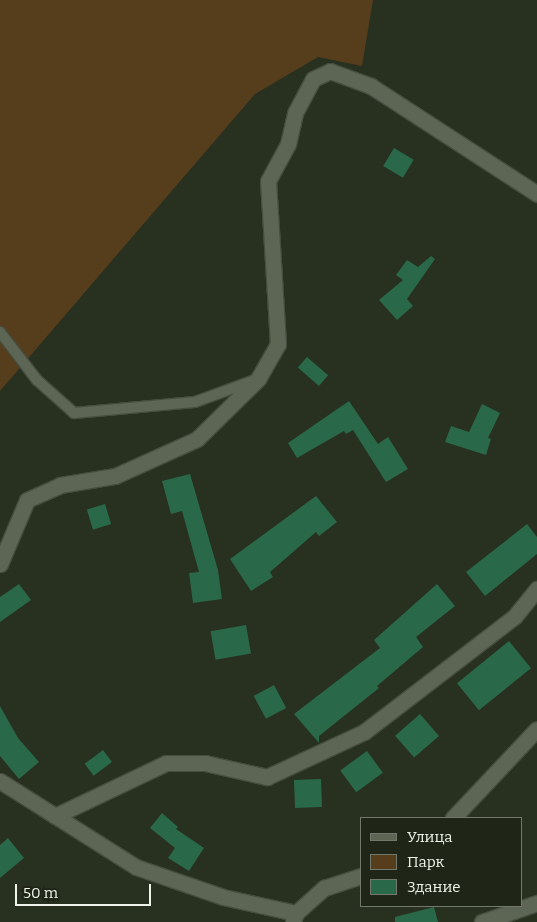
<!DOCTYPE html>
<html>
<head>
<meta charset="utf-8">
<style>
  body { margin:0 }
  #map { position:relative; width:537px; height:922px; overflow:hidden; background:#283020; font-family:Bitter,serif }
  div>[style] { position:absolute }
  .green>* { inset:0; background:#563d1c }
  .building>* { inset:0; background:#296848; transform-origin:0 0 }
  .roads { filter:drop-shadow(1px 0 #464d3f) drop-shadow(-1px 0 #464d3f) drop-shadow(0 1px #464d3f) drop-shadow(0 -1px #464d3f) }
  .lane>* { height:10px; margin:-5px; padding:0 5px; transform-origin:5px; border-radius:5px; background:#5d6654 }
  .street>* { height:15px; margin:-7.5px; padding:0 7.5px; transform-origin:7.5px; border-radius:7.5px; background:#5d6654 }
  span { translate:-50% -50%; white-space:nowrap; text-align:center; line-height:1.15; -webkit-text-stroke:4.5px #1f2617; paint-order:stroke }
  .legend { position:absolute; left:360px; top:817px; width:162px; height:90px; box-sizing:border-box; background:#1f2617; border:1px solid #72786b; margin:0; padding:6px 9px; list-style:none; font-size:15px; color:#eff4ea }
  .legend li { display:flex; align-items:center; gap:10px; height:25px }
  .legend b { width:25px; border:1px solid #72786b }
  .scale { position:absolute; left:15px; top:884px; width:136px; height:22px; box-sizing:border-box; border:2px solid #eff4ea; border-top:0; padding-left:6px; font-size:15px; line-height:18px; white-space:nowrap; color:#eff4ea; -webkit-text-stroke:4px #1f2617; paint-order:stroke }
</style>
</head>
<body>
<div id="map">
  <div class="green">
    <i style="clip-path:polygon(0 0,373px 0,362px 66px,318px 57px,255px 94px,0 391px)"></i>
  </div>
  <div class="building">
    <i style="left:394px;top:148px;width:23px;height:21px;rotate:31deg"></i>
    <i style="clip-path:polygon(431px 256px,435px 259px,407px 299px,413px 306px,397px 320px,379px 300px,403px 280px,396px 275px,407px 260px,418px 267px)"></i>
    <i style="left:307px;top:357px;width:28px;height:14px;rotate:41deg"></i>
    <i style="clip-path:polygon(349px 401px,378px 444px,388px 437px,408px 469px,386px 482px,353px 430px,346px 434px,344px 431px,297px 458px,288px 443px)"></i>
    <i style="clip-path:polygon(482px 404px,500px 413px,488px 438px,491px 439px,486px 455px,445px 442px,451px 426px,469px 432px)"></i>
    <i style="clip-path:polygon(190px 474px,218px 570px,222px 599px,193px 603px,189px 573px,199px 572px,182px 511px,171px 514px,162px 481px)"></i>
    <i style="clip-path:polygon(316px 496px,337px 522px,319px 536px,316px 532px,270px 572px,273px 577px,251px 591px,230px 559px)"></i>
    <i style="left:105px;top:504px;width:21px;height:19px;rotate:73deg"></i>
    <i style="clip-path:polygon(527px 524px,537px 537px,537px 554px,485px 596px,466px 572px)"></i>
    <i style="clip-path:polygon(19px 584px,31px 600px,0 622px,0 597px)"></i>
    <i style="clip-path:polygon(437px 584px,455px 606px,416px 637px,423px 647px,377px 686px,379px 688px,319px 736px,319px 743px,294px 714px,380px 648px,374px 640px)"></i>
    <i style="left:246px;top:625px;width:29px;height:36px;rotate:80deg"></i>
    <i style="left:509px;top:641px;width:35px;height:67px;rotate:51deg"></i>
    <i style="left:274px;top:685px;width:26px;height:23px;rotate:62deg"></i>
    <i style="clip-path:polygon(0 706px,18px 738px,39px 762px,19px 779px,0 756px)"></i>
    <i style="left:420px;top:714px;width:29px;height:33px;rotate:49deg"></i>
    <i style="left:103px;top:750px;width:15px;height:23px;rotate:53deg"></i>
    <i style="left:367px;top:751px;width:27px;height:33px;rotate:54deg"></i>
    <i style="left:321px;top:779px;width:28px;height:27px;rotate:88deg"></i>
    <i style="clip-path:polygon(162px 813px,178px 827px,176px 829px,204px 848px,189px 871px,168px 858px,175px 848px,150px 828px)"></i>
    <i style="clip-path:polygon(8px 838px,24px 858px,0 878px,0 845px)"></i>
    <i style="clip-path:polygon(434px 907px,438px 922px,395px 922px,395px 917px)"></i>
  </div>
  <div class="roads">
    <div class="lane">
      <i style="left:0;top:332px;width:61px;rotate:52.4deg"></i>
      <i style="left:37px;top:380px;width:50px;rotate:41.7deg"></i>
      <i style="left:74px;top:413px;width:121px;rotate:-5.2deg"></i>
      <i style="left:195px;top:402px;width:61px;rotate:-20.2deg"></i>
    </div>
    <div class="street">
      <i style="left:0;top:564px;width:69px;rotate:-67.1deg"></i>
      <i style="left:27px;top:500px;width:36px;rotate:-24deg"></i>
      <i style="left:60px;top:485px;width:56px;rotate:-9.3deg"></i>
      <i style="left:115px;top:476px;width:90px;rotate:-24.3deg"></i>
      <i style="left:197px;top:439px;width:86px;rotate:-44.5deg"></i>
      <i style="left:258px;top:379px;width:40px;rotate:-60.3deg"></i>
      <i style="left:278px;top:344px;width:163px;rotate:-93.5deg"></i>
      <i style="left:268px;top:181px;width:42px;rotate:-61.6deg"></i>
      <i style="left:288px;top:144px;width:32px;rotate:-77deg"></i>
      <i style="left:295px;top:113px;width:38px;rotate:-62deg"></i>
      <i style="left:313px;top:79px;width:19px;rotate:-25deg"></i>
      <i style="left:330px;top:71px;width:44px;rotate:20.1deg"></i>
      <i style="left:371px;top:86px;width:198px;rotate:33deg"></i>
      <i style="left:0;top:781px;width:161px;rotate:32.3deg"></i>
      <i style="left:136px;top:867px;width:92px;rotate:19deg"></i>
      <i style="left:223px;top:897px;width:75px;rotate:12.4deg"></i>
      <i style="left:55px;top:816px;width:123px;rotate:-25.5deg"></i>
      <i style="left:166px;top:763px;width:39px"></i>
      <i style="left:205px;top:763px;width:64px;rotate:12.7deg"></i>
      <i style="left:267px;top:777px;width:107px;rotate:-24.9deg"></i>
      <i style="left:364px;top:732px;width:190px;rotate:-37.5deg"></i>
      <i style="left:515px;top:616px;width:35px;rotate:-51deg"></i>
      <i style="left:453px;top:818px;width:122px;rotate:-46.7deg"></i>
      <i style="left:293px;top:921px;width:9px;rotate:-69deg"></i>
      <i style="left:296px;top:913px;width:38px;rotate:-42deg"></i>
      <i style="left:324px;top:888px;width:39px;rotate:-18deg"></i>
      <i style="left:482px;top:922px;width:58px;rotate:-19.1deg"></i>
    </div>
  </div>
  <ul class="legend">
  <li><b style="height:6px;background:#5d6654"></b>Улица</li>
  <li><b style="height:14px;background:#563d1c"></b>Парк</li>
  <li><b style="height:14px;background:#296848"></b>Здание</li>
  </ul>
  <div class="scale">50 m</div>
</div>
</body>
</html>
